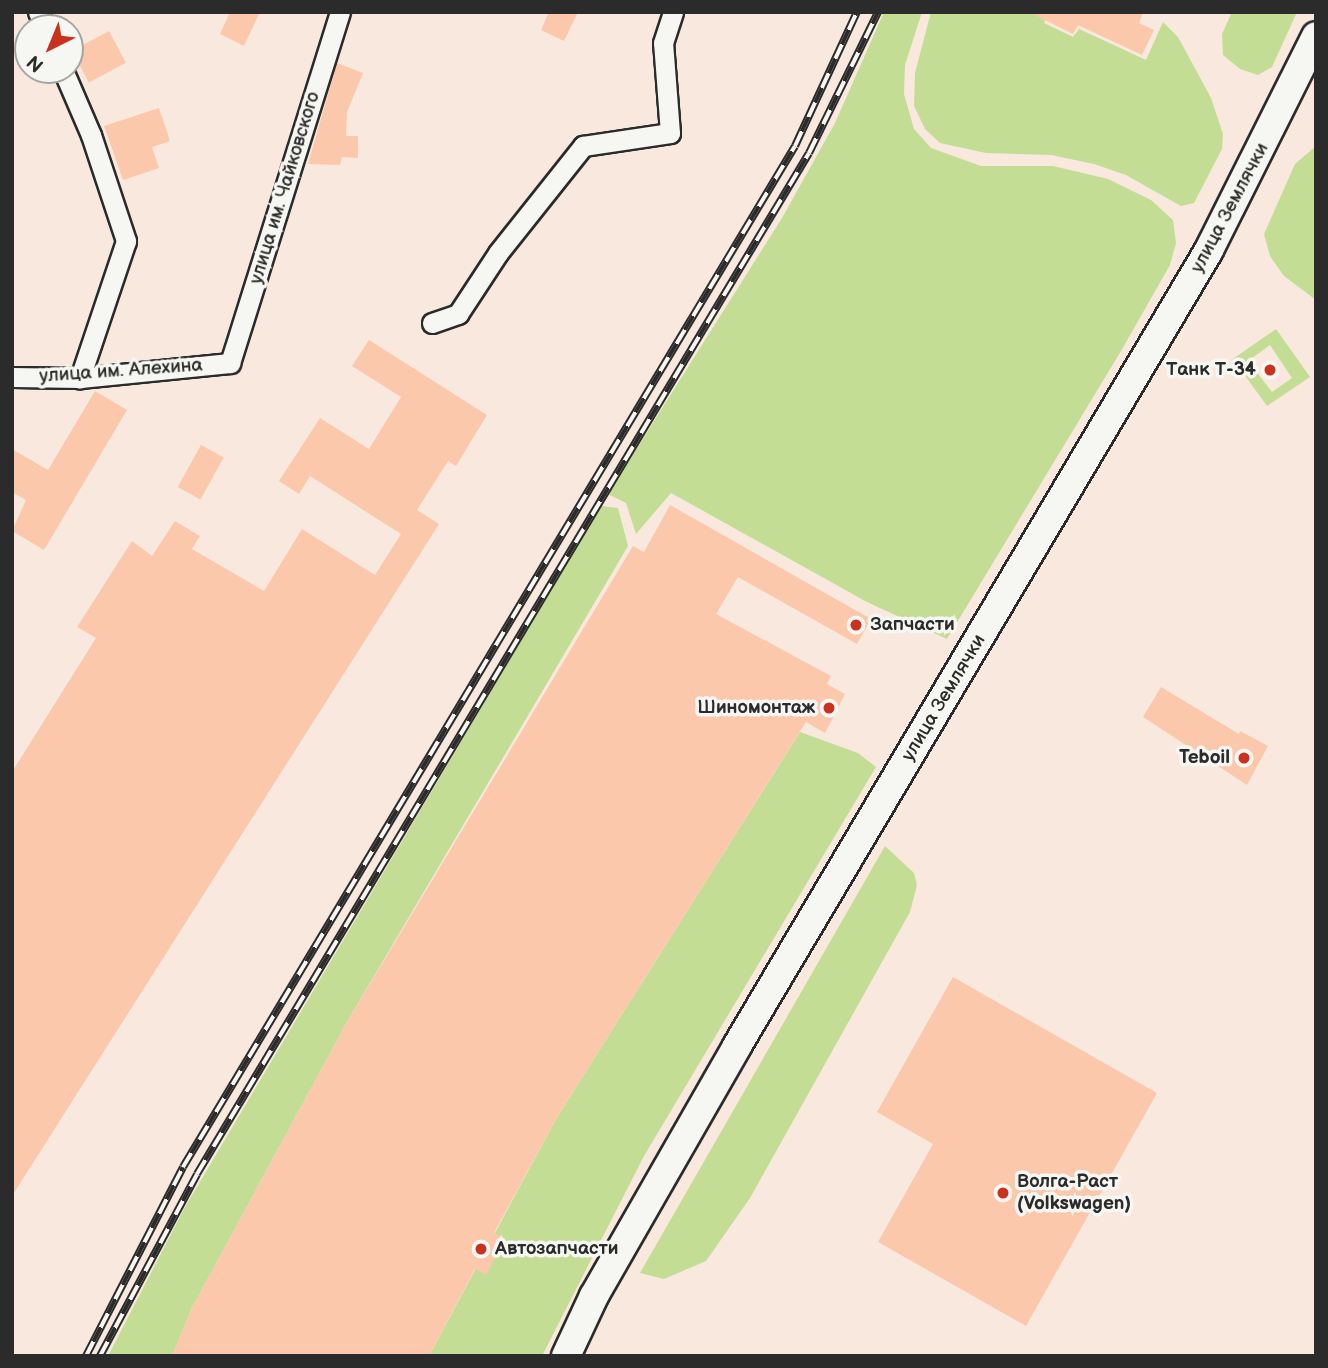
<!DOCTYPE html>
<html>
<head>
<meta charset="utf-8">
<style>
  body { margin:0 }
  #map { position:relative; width:1328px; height:1368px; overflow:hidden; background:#f8e8dd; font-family:"Balsamiq Sans",sans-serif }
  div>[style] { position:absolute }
  .green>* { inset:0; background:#c3de94 }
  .building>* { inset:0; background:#fcc8ac; transform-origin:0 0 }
  .roads { filter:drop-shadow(2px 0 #2b2b2b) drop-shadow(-2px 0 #2b2b2b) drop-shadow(0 2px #2b2b2b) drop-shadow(0 -2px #2b2b2b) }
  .street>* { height:19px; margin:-9.5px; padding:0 9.5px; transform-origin:9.5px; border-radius:9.5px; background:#f6f6f2 }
  .secondary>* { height:28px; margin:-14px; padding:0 14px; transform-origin:14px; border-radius:14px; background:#f6f6f2 }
  .rail>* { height:8px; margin-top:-4px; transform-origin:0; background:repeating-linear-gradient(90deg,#f6f6f2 0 16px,#2b2b2b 0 32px); box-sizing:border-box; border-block:2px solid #2b2b2b }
  .dots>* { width:19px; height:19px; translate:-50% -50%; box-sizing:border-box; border:4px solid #f6f6f2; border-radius:50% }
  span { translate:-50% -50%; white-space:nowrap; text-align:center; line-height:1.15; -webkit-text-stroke:7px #f6f6f2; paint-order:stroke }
  .street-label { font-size:19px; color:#2b2b2b }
  .poi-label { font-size:19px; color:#2b2b2b; font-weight:700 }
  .right { translate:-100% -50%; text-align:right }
  .left { translate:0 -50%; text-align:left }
  .frame { position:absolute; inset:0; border:14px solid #2b2b2b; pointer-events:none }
  .north { position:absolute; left:14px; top:14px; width:70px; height:70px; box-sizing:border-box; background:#f6f6f2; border:2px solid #a5a5a2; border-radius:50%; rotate:223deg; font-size:19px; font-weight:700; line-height:28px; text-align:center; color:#2b2b2b }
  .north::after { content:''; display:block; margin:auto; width:24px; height:32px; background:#c8321e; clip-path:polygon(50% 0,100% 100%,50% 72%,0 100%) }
</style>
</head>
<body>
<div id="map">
  <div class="green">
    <i style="clip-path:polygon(884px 12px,922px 12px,905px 65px,904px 94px,914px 129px,931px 148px,981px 166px,1053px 166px,1108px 179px,1151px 200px,1173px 220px,1176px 243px,1170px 265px,1121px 351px,947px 639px,867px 602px,671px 493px,636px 534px,626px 503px,608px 494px,782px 218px,835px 123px)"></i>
    <i style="clip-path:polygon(931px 12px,1048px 12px,1044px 23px,1073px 37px,1079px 29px,1146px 60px,1163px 22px,1178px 37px,1211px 98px,1223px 134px,1222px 149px,1194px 203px,1181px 206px,1126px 175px,1094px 164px,1051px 155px,986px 153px,940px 143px,925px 129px,914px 106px,915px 73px)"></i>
    <i style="clip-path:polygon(1232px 12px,1297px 12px,1272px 67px,1258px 75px,1240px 69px,1223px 55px,1222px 34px)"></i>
    <i style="clip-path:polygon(1316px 146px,1316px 300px,1284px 276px,1270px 256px,1264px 234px,1295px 164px)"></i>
    <i style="clip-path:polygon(evenodd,1276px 329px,1310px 377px,1267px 406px,1233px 359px,1276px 329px,1270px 345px,1292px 378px,1272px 392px,1248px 361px,1270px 345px)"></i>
    <i style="clip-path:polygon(601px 506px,618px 508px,628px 546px,347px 1022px,192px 1308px,172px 1356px,108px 1356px,185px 1207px)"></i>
    <i style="clip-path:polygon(800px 732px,858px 753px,876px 767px,644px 1156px,542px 1356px,429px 1356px,556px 1119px)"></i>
    <i style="clip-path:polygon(885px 846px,914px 873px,917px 885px,910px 912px,750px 1198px,706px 1261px,664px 1279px,640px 1273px)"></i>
  </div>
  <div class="building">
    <i style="clip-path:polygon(230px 12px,260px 12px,244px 46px,220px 34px)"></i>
    <i style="clip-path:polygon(549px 12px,578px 12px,564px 41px,541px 30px)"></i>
    <i style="clip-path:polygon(1029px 12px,1143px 12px,1139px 23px,1154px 30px,1142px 55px,1078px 25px,1073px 34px)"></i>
    <i style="left:109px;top:31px;width:36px;height:42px;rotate:62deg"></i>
    <i style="clip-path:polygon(337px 63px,363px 73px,347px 112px,346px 136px,358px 136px,358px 158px,342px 157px,340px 165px,308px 164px)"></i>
    <i style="clip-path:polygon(159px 108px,170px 141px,152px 147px,159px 168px,123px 180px,104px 126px)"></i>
    <i style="clip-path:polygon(369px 340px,487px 415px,456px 466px,448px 461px,417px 510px,439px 524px,12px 1196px,12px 772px,96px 638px,77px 627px,132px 541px,152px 556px,175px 521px,200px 536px,192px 549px,264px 591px,302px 529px,375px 575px,401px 534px,310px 476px,299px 494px,279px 481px,320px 418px,369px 449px,401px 397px,352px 366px)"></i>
    <i style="clip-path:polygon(95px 391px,127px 410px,44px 550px,12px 531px,26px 500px,12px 492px,12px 449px,48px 470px)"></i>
    <i style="left:201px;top:445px;width:26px;height:48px;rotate:29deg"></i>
    <i style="clip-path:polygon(670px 505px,871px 619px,857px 644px,738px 577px,716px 614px,831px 676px,827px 684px,845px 694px,825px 733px,806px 722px,556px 1119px,494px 1233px,505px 1238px,486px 1275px,475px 1269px,429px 1356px,172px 1356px,192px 1308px,347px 1022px,633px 546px,644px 552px)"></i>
    <i style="clip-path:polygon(1161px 687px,1239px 734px,1240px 731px,1268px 746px,1247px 785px,1143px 717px)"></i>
    <i style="clip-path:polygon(953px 977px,1157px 1093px,1026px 1326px,878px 1242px,933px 1144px,877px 1112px)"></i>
  </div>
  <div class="roads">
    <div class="street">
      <i style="left:38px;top:12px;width:17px;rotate:66deg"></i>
      <i style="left:63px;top:70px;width:71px;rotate:66.7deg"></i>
      <i style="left:91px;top:135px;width:112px;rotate:71.7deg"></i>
      <i style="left:126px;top:241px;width:145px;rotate:108.6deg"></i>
      <i style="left:432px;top:323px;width:28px;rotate:-19deg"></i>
      <i style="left:458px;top:314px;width:73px;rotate:-56.7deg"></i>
      <i style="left:498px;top:253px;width:137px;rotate:-51.5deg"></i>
      <i style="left:583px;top:146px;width:88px;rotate:-8.5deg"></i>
      <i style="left:670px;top:133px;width:90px;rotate:-94.4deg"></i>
      <i style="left:663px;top:43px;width:33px;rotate:-72deg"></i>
      <i style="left:12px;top:377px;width:68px;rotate:0.8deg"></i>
      <i style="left:80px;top:378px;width:151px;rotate:-5.7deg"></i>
      <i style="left:230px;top:363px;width:368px;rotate:-72.6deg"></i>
    </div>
    <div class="secondary">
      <i style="left:566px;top:1356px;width:66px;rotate:-65deg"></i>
      <i style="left:594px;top:1296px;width:288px;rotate:-60.2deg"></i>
      <i style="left:737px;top:1046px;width:925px;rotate:-59.33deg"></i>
      <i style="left:1209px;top:250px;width:239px;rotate:-63.4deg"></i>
    </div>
  </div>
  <div class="rail">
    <i style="left:86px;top:1356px;width:212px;rotate:-62.8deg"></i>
    <i style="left:183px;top:1167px;width:1190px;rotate:-59.06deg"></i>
    <i style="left:795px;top:146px;width:148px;rotate:-65.2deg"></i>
    <i style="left:100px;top:1356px;width:206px;rotate:-61.9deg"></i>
    <i style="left:197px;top:1174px;width:1190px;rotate:-59.06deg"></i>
    <i style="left:809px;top:153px;width:157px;rotate:-63.9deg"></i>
  </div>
  <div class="dots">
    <i style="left:1270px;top:370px;background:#c8321e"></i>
    <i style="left:856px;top:625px;background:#c8321e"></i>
    <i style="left:829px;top:708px;background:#c8321e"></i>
    <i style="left:1244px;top:758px;background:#c8321e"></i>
    <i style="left:1003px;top:1193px;background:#c8321e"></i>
    <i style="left:481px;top:1249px;background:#c8321e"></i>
  </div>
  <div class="street-label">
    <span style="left:285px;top:188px;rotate:-73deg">улица им. Чайковского</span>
    <span style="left:1230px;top:208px;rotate:-62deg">улица Землячки</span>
    <span style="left:121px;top:371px;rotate:-4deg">улица им. Алехина</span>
    <span style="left:944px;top:698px;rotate:-59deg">улица Землячки</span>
  </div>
  <div class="poi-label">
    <span class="right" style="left:1256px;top:370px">Танк Т-34</span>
    <span class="left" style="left:870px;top:625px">Запчасти</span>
    <span class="right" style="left:815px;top:708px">Шиномонтаж</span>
    <span class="right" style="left:1230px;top:758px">Teboil</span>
    <span class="left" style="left:1017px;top:1193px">Волга-Раст<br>(Volkswagen)</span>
    <span class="left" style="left:495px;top:1249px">Автозапчасти</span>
  </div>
  <div class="frame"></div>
  <div class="north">N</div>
</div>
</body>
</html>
